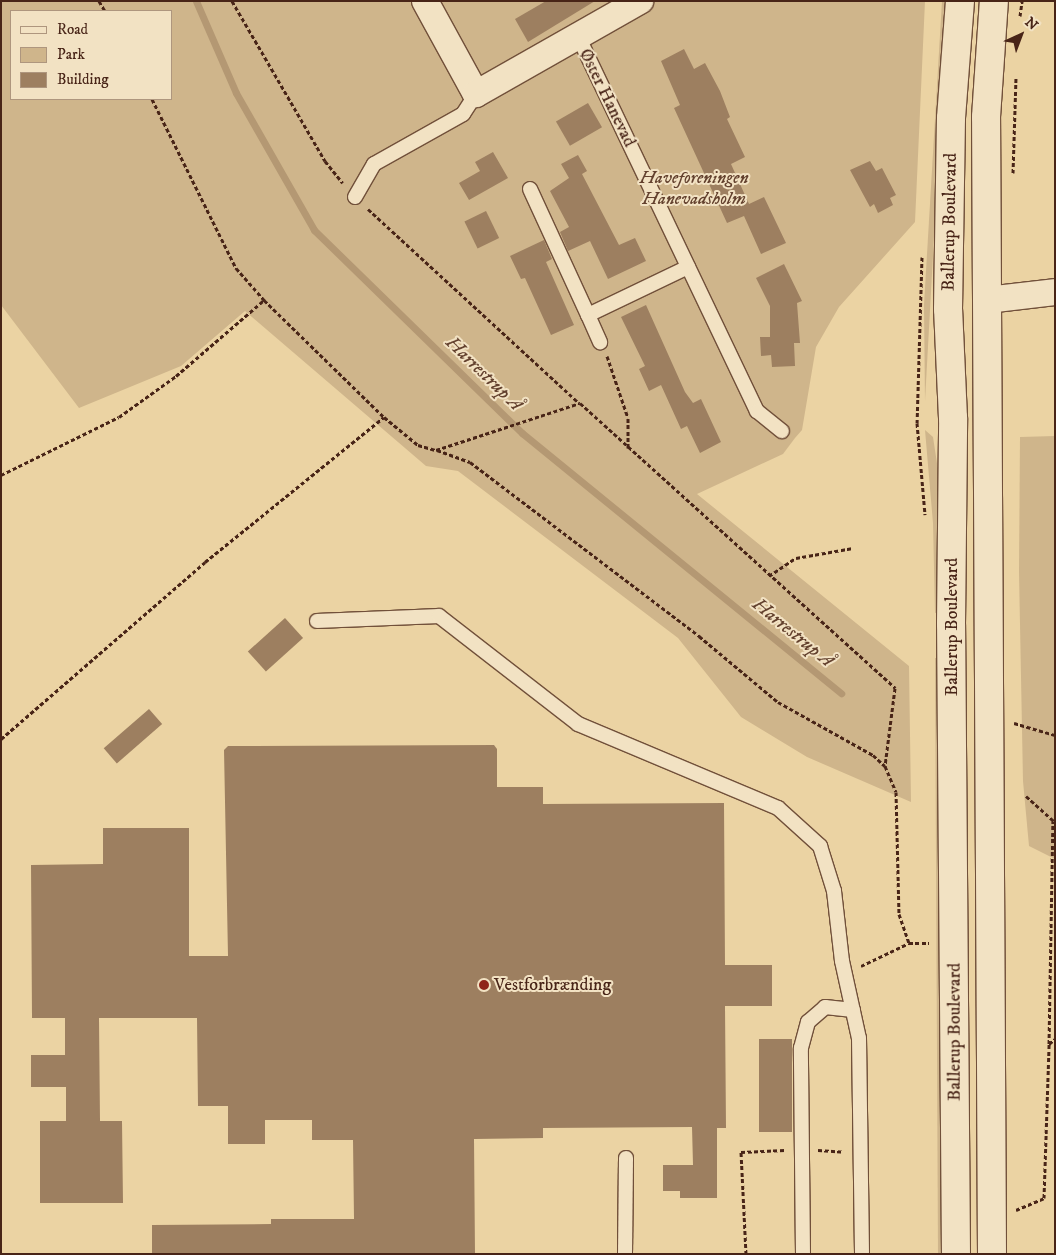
<!DOCTYPE html>
<html>
<head>
<meta charset="utf-8">
<style>
  body { margin:0 }
  #map { position:relative; width:1056px; height:1255px; overflow:hidden; background:#ebd3a3; font-family:"IM FELL DW Pica",serif }
  div>[style] { position:absolute }
  .green>* { inset:0; background:#cfb58b }
  .stream>* { height:7px; margin:-3.5px; padding:0 3.5px; transform-origin:3.5px; border-radius:3.5px; background:#b49873 }
  .building>* { inset:0; background:#9d7f60; transform-origin:0 0 }
  .path>* { height:3px; margin-top:-1.5px; transform-origin:0; background:repeating-linear-gradient(90deg,#482417 0 4px,transparent 0 6.5px) }
  .roads { filter:drop-shadow(1px 0 #71503a) drop-shadow(-1px 0 #71503a) drop-shadow(0 1px #71503a) drop-shadow(0 -1px #71503a) }
  .service>* { height:14px; margin:-7px; padding:0 7px; transform-origin:7px; border-radius:7px; background:#f2e2c3 }
  .minor>* { height:26px; margin:-13px; padding:0 13px; transform-origin:13px; border-radius:13px; background:#f2e2c3 }
  .tertiary>* { height:28px; margin:-14px; padding:0 14px; transform-origin:14px; border-radius:14px; background:#f2e2c3 }
  .dots>* { width:14px; height:14px; translate:-50% -50%; box-sizing:border-box; border:2px solid #f2e2c3; border-radius:50% }
  span { translate:-50% -50%; white-space:nowrap; text-align:center; line-height:1.15; -webkit-text-stroke:4px #f2e2c3; paint-order:stroke }
  .street-label { font-size:18px; color:#482417 }
  .park-label { font-size:18px; color:#63412e; font-style:italic }
  .poi-label { font-size:18px; color:#482417 }
  .left { translate:0 -50%; text-align:left }
  .water-label { font-size:19px; color:#63412e; font-style:italic }
  .frame { position:absolute; inset:0; border:2px solid #482417; pointer-events:none }
  .legend { position:absolute; left:10px; top:10px; width:162px; height:90px; box-sizing:border-box; background:#f2e2c3; border:1px solid #ae967e; margin:0; padding:6px 9px; list-style:none; font-size:15px; color:#482417 }
  .legend li { display:flex; align-items:center; gap:10px; height:25px }
  .legend b { width:25px; border:1px solid #ae967e }
  .north { position:absolute; left:996px; top:10px; width:50px; height:50px; -webkit-text-stroke:4px #f2e2c3; paint-order:stroke; rotate:43deg; font-size:14px; font-weight:700; line-height:20px; text-align:center; color:#482417 }
  .north::after { content:''; display:block; margin:auto; width:18px; height:22px; background:#482417; clip-path:polygon(50% 0,100% 100%,50% 72%,0 100%) }
</style>
</head>
<body>
<div id="map">
  <div class="green">
    <i style="clip-path:polygon(evenodd,1px 1px,925px 1px,915px 222px,839px 307px,816px 347px,802px 430px,795px 438px,783px 454px,697px 494px,909px 666px,911px 802px,807px 757px,741px 717px,678px 638px,458px 471px,426px 466px,245px 311px,181px 366px,79px 408px,1px 305px,1px 1px,11px 11px,171px 11px,171px 99px,11px 99px,11px 11px)"></i>
    <i style="clip-path:polygon(942px 1px,947px 1px,925px 401px,924px 305px)"></i>
    <i style="clip-path:polygon(925px 430px,933px 437px,940px 483px,941px 612px,935px 613px,933px 523px)"></i>
    <i style="clip-path:polygon(1055px 436px,1055px 859px,1029px 846px,1023px 781px,1019px 572px,1020px 437px)"></i>
    <i style="clip-path:polygon(935px 658px,941px 658px,945px 1254px,938px 1254px)"></i>
  </div>
  <div class="stream">
    <i style="left:196px;top:1px;width:100px;rotate:66.5deg"></i>
    <i style="left:236px;top:93px;width:158px;rotate:60.3deg"></i>
    <i style="left:314px;top:230px;width:291px;rotate:44.3deg"></i>
    <i style="left:522px;top:433px;width:412px;rotate:39.2deg"></i>
  </div>
  <div class="building">
    <i style="clip-path:polygon(546px 1px,595px 1px,528px 42px,515px 19px)"></i>
    <i style="clip-path:polygon(684px 49px,694px 69px,705px 63px,720px 91px,730px 117px,727px 119px,745px 157px,731px 164px,749px 204px,764px 197px,786px 243px,761px 254px,744px 216px,727px 223px,674px 108px,680px 105px,661px 61px)"></i>
    <i style="left:588px;top:103px;width:28px;height:37px;rotate:60deg"></i>
    <i style="clip-path:polygon(493px 152px,508px 178px,469px 200px,459px 183px,480px 171px,475px 162px)"></i>
    <i style="clip-path:polygon(578px 155px,587px 171px,582px 174px,619px 245px,635px 238px,646px 261px,608px 279px,590px 241px,568px 251px,560px 232px,569px 227px,550px 191px,569px 178px,561px 164px)"></i>
    <i style="clip-path:polygon(870px 161px,876px 171px,882px 168px,896px 195px,890px 198px,893px 205px,878px 213px,874px 204px,870px 207px,850px 170px)"></i>
    <i style="left:486px;top:211px;width:30px;height:24px;rotate:64deg"></i>
    <i style="clip-path:polygon(544px 240px,552px 259px,546px 262px,574px 325px,551px 335px,525px 278px,521px 279px,510px 256px)"></i>
    <i style="clip-path:polygon(784px 264px,802px 301px,797px 303px,800px 343px,794px 343px,795px 366px,772px 367px,771px 355px,761px 356px,760px 337px,770px 337px,770px 306px,756px 278px)"></i>
    <i style="clip-path:polygon(646px 305px,685px 392px,693px 403px,701px 399px,721px 442px,700px 453px,687px 426px,681px 429px,661px 385px,649px 391px,639px 369px,645px 366px,621px 317px)"></i>
    <i style="left:285px;top:618px;width:27px;height:50px;rotate:48deg"></i>
    <i style="left:149px;top:709px;width:20px;height:60px;rotate:49deg"></i>
    <i style="clip-path:polygon(494px 745px,497px 749px,497px 787px,543px 787px,543px 804px,724px 803px,725px 965px,772px 965px,772px 1006px,725px 1006px,726px 1128px,717px 1128px,717px 1198px,680px 1198px,680px 1191px,663px 1191px,663px 1165px,693px 1165px,692px 1127px,543px 1128px,543px 1138px,474px 1139px,475px 1254px,152px 1254px,152px 1225px,271px 1224px,271px 1219px,354px 1219px,353px 1140px,312px 1140px,312px 1120px,265px 1120px,265px 1144px,228px 1144px,228px 1106px,198px 1106px,197px 1018px,99px 1018px,100px 1121px,122px 1121px,123px 1203px,40px 1203px,40px 1121px,66px 1121px,66px 1087px,31px 1087px,31px 1055px,65px 1055px,65px 1018px,32px 1018px,31px 865px,103px 864px,103px 828px,189px 828px,189px 956px,228px 956px,224px 750px,228px 746px)"></i>
    <i style="left:759px;top:1039px;width:33px;height:93px"></i>
  </div>
  <div class="path">
    <i style="left:99px;top:1px;width:12px;rotate:59deg"></i>
    <i style="left:232px;top:1px;width:185px;rotate:59.8deg"></i>
    <i style="left:325px;top:161px;width:28px;rotate:51deg"></i>
    <i style="left:1020px;top:16px;width:15px;rotate:-82deg"></i>
    <i style="left:152px;top:99px;width:189px;rotate:63.6deg"></i>
    <i style="left:236px;top:268px;width:43px;rotate:48.8deg"></i>
    <i style="left:264px;top:300px;width:168px;rotate:44.3deg"></i>
    <i style="left:384px;top:417px;width:44px;rotate:39.5deg"></i>
    <i style="left:418px;top:445px;width:19px;rotate:16deg"></i>
    <i style="left:436px;top:450px;width:151px;rotate:-18.1deg"></i>
    <i style="left:580px;top:403px;width:425px;rotate:42.1deg"></i>
    <i style="left:895px;top:688px;width:79px;rotate:97.3deg"></i>
    <i style="left:1013px;top:173px;width:96px;rotate:-88.2deg"></i>
    <i style="left:368px;top:209px;width:287px;rotate:42.6deg"></i>
    <i style="left:922px;top:257px;width:166px;rotate:91.7deg"></i>
    <i style="left:917px;top:423px;width:92px;rotate:85deg"></i>
    <i style="left:607px;top:356px;width:65px;rotate:71.3deg"></i>
    <i style="left:628px;top:418px;width:30px;rotate:90deg"></i>
    <i style="left:437px;top:450px;width:35px;rotate:20deg"></i>
    <i style="left:470px;top:462px;width:288px;rotate:37.2deg"></i>
    <i style="left:699px;top:636px;width:103px;rotate:39.9deg"></i>
    <i style="left:778px;top:702px;width:109px;rotate:29.2deg"></i>
    <i style="left:873px;top:755px;width:16px;rotate:43deg"></i>
    <i style="left:885px;top:766px;width:28px;rotate:67deg"></i>
    <i style="left:896px;top:792px;width:122px;rotate:88.6deg"></i>
    <i style="left:899px;top:914px;width:31px;rotate:71deg"></i>
    <i style="left:909px;top:943px;width:20px"></i>
    <i style="left:1px;top:475px;width:131px;rotate:-26.2deg"></i>
    <i style="left:119px;top:417px;width:70px;rotate:-35.7deg"></i>
    <i style="left:176px;top:376px;width:116px;rotate:-40.8deg"></i>
    <i style="left:769px;top:576px;width:32px;rotate:-34deg"></i>
    <i style="left:796px;top:558px;width:58px;rotate:-10deg"></i>
    <i style="left:1014px;top:723px;width:43px;rotate:16.3deg"></i>
    <i style="left:1px;top:739px;width:270px;rotate:-40.9deg"></i>
    <i style="left:205px;top:562px;width:230px;rotate:-39deg"></i>
    <i style="left:1026px;top:796px;width:39px;rotate:42deg"></i>
    <i style="left:861px;top:966px;width:53px;rotate:-25.6deg"></i>
    <i style="left:1049px;top:1044px;width:223px;rotate:-89deg"></i>
    <i style="left:818px;top:1150px;width:26px;rotate:4deg"></i>
    <i style="left:1016px;top:1210px;width:30px;rotate:-23deg"></i>
    <i style="left:1044px;top:1198px;width:154px;rotate:-88.1deg"></i>
    <i style="left:1049px;top:1044px;width:8px;rotate:-40deg"></i>
    <i style="left:746px;top:1254px;width:102px;rotate:-92.8deg"></i>
    <i style="left:741px;top:1152px;width:44px;rotate:-2.6deg"></i>
  </div>
  <div class="roads">
    <div class="service">
      <i style="left:578px;top:36px;width:416px;rotate:64.5deg"></i>
      <i style="left:757px;top:411px;width:32px;rotate:39deg"></i>
      <i style="left:530px;top:189px;width:139px;rotate:65.3deg"></i>
      <i style="left:588px;top:315px;width:111px;rotate:-25.6deg"></i>
      <i style="left:355px;top:197px;width:38px;rotate:-60deg"></i>
      <i style="left:374px;top:164px;width:102px;rotate:-29.3deg"></i>
      <i style="left:463px;top:114px;width:24px;rotate:-57deg"></i>
      <i style="left:588px;top:315px;width:30px;rotate:66deg"></i>
      <i style="left:317px;top:621px;width:122px;rotate:-2.3deg"></i>
      <i style="left:439px;top:616px;width:176px;rotate:37.8deg"></i>
      <i style="left:578px;top:724px;width:217px;rotate:22.8deg"></i>
      <i style="left:778px;top:808px;width:57px;rotate:42.1deg"></i>
      <i style="left:820px;top:846px;width:47px;rotate:72.7deg"></i>
      <i style="left:834px;top:891px;width:70px;rotate:83.5deg"></i>
      <i style="left:842px;top:961px;width:79px;rotate:77.6deg"></i>
      <i style="left:859px;top:1038px;width:216px;rotate:89.2deg"></i>
      <i style="left:625px;top:1254px;width:96px;rotate:-89.4deg"></i>
      <i style="left:803px;top:1254px;width:206px;rotate:-90.6deg"></i>
      <i style="left:801px;top:1048px;width:27px;rotate:-75deg"></i>
      <i style="left:808px;top:1022px;width:23px;rotate:-41deg"></i>
      <i style="left:825px;top:1007px;width:28px;rotate:6deg"></i>
    </div>
    <div class="minor">
      <i style="left:425px;top:1px;width:106px;rotate:61.3deg"></i>
      <i style="left:476px;top:94px;width:189px;rotate:-29.6deg"></i>
      <i style="left:987px;top:300px;width:68px;rotate:-6.7deg"></i>
    </div>
    <div class="tertiary">
      <i style="left:956px;top:1254px;width:630px;rotate:-90.45deg"></i>
      <i style="left:951px;top:624px;width:206px;rotate:-89.4deg"></i>
      <i style="left:953px;top:418px;width:109px;rotate:-92.6deg"></i>
      <i style="left:948px;top:309px;width:191px;rotate:-89.1deg"></i>
      <i style="left:951px;top:118px;width:117px;rotate:-85.6deg"></i>
      <i style="left:992px;top:1254px;width:1137px;rotate:-90.3deg"></i>
      <i style="left:986px;top:117px;width:116px;rotate:-86.1deg"></i>
    </div>
  </div>
  <div class="dots">
    <i style="left:484px;top:985px;background:#8f2418"></i>
  </div>
  <div class="street-label">
    <span style="left:607px;top:98px;rotate:64deg">Øster Hanevad</span>
    <span style="left:950px;top:222px;rotate:-89deg">Ballerup Boulevard</span>
    <span style="left:952px;top:627px;rotate:-90deg">Ballerup Boulevard</span>
    <span style="left:955px;top:1032px;rotate:-90deg">Ballerup Boulevard</span>
  </div>
  <div class="park-label">
    <span style="left:694px;top:189px">Haveforeningen<br>Hanevadsholm</span>
  </div>
  <div class="poi-label">
    <span class="left" style="left:494px;top:985px">Vestforbrænding</span>
  </div>
  <div class="water-label">
    <span style="left:484px;top:374px;rotate:44deg">Harrestrup Å</span>
    <span style="left:793px;top:633px;rotate:39deg">Harrestrup Å</span>
  </div>
  <div class="frame"></div>
  <ul class="legend">
  <li><b style="height:6px;background:#f2e2c3"></b>Road</li>
  <li><b style="height:14px;background:#cfb58b"></b>Park</li>
  <li><b style="height:14px;background:#9d7f60"></b>Building</li>
  </ul>
  <div class="north">N</div>
</div>
</body>
</html>
